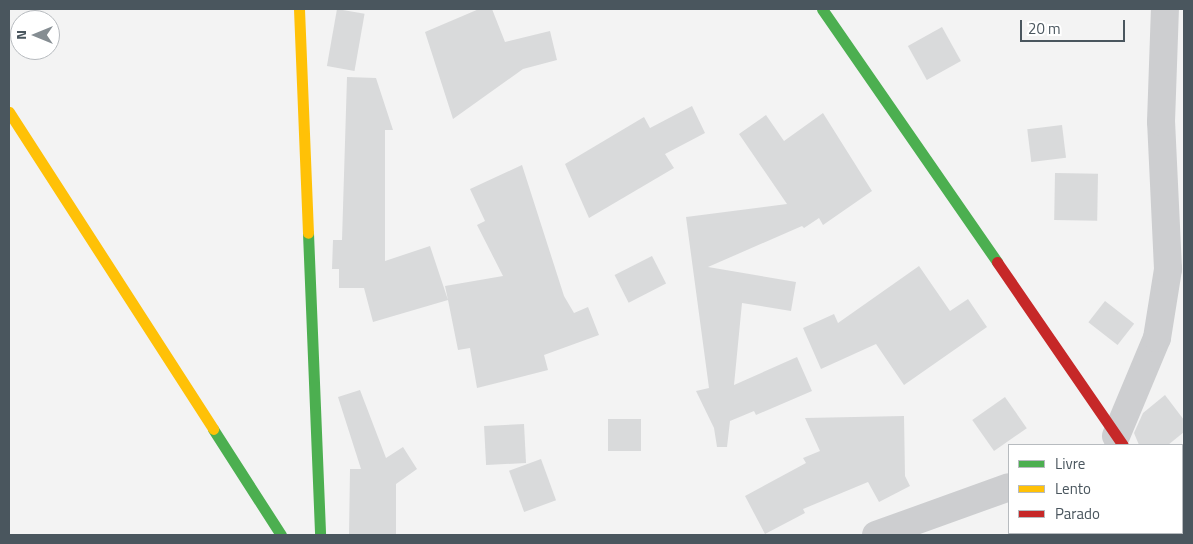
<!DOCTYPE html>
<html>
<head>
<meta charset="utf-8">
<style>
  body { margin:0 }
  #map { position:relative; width:1193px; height:544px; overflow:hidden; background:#f3f3f3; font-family:"Titillium Web",sans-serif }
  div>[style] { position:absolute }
  .building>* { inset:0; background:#d9dadb; transform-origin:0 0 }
  .street>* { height:28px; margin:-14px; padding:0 14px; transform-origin:14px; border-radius:14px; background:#cdced0 }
  .fast>* { height:11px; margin:-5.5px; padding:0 5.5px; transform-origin:5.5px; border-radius:5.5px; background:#4caf50 }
  .slow>* { height:11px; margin:-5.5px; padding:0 5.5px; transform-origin:5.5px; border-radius:5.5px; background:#ffc107 }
  .jam>* { height:11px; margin:-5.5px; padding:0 5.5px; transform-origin:5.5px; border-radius:5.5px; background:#c62828 }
  span { translate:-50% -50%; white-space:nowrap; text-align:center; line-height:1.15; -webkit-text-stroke:4px #fff; paint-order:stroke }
  .frame { position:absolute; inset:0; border:10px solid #4a565e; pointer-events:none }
  .legend { position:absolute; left:1008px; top:444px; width:175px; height:90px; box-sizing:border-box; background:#fff; border:1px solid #b7bbbf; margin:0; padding:6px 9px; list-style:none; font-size:15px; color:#4a565e }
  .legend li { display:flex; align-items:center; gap:10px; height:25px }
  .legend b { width:25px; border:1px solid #b7bbbf }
  .north { position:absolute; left:10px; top:10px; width:50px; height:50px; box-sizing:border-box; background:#fff; border:1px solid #b7bbbf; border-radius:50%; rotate:270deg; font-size:14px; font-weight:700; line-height:20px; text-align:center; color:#4a565e }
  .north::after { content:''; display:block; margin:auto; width:18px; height:22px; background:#858d92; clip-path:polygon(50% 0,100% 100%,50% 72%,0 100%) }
  .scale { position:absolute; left:1020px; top:20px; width:105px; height:22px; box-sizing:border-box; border:2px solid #4a565e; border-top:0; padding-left:6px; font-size:15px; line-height:18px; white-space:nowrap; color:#4a565e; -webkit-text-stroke:4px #fff; paint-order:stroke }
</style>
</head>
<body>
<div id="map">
  <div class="building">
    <i style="left:337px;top:9px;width:28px;height:58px;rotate:10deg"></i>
    <i style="clip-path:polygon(479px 9px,492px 9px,505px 42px,550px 31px,557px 60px,523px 69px,453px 119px,425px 32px)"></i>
    <i style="left:942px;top:27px;width:39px;height:39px;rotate:61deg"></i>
    <i style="clip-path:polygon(347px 77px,376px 78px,393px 130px,385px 130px,385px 261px,430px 246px,448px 300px,445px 286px,503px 276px,477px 225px,485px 221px,470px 189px,522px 165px,564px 296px,574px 313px,588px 307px,599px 335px,544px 355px,548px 370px,477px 388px,470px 348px,458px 350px,448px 300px,373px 322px,364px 288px,339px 288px,339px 269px,332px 269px,333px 240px,342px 240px)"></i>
    <i style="clip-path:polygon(692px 106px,705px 133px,665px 154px,674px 168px,589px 218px,565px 164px,644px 117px,650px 128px)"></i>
    <i style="clip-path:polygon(823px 113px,872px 191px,823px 225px,819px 218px,804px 228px,802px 226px,708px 267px,796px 282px,791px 311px,742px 303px,734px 385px,797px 357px,812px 391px,756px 415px,754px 411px,730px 421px,727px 447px,717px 447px,714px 428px,696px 391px,709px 388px,686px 217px,787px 204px,739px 134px,766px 115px,784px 141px)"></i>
    <i style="left:1062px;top:125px;width:33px;height:35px;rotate:83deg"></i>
    <i style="left:1055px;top:173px;width:43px;height:47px;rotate:1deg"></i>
    <i style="left:652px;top:256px;width:31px;height:42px;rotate:63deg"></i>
    <i style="clip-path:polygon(919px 266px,950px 311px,968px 299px,987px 327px,904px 385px,876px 344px,821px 369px,803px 328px,834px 314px,838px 323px)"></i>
    <i style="left:1105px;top:301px;width:37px;height:27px;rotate:38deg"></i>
    <i style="clip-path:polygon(360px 390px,386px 458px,403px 447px,417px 469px,396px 484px,396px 535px,349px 535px,350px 469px,361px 469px,338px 397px)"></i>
    <i style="clip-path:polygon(1165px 395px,1184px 420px,1184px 432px,1168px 445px,1139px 445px,1134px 433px,1143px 413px)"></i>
    <i style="left:1005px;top:397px;width:38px;height:40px;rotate:55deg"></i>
    <i style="clip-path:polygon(904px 416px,905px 476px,910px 486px,879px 502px,868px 482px,803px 509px,805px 513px,765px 534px,745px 496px,806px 463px,803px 458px,820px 451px,805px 418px)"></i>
    <i style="left:608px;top:419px;width:33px;height:32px"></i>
    <i style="left:524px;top:424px;width:39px;height:40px;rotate:87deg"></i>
    <i style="left:541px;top:459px;width:44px;height:34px;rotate:70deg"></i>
  </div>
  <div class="street">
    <i style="left:1116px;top:436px;width:106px;rotate:-67.3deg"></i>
    <i style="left:1157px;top:338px;width:70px;rotate:-80.9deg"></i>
    <i style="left:1168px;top:269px;width:147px;rotate:-92.7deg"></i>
    <i style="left:1161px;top:122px;width:113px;rotate:-88deg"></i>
    <i style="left:1182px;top:519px;width:4px;rotate:56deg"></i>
    <i style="left:1128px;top:533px;width:2px;rotate:90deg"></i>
    <i style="left:876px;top:535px;width:141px;rotate:-19.8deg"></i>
  </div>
  <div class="fast">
    <i style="left:822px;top:9px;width:308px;rotate:55.3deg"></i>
    <i style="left:308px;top:233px;width:302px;rotate:87.7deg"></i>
    <i style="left:213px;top:429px;width:126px;rotate:57.3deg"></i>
  </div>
  <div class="slow">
    <i style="left:299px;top:9px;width:224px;rotate:87.7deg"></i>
    <i style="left:9px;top:112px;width:377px;rotate:57.2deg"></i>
  </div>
  <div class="jam">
    <i style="left:997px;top:262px;width:222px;rotate:55.5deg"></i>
  </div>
  <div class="frame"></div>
  <ul class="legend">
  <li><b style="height:6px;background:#4caf50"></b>Livre</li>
  <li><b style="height:6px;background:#ffc107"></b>Lento</li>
  <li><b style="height:6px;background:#c62828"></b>Parado</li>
  </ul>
  <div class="north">N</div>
  <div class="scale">20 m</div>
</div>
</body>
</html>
